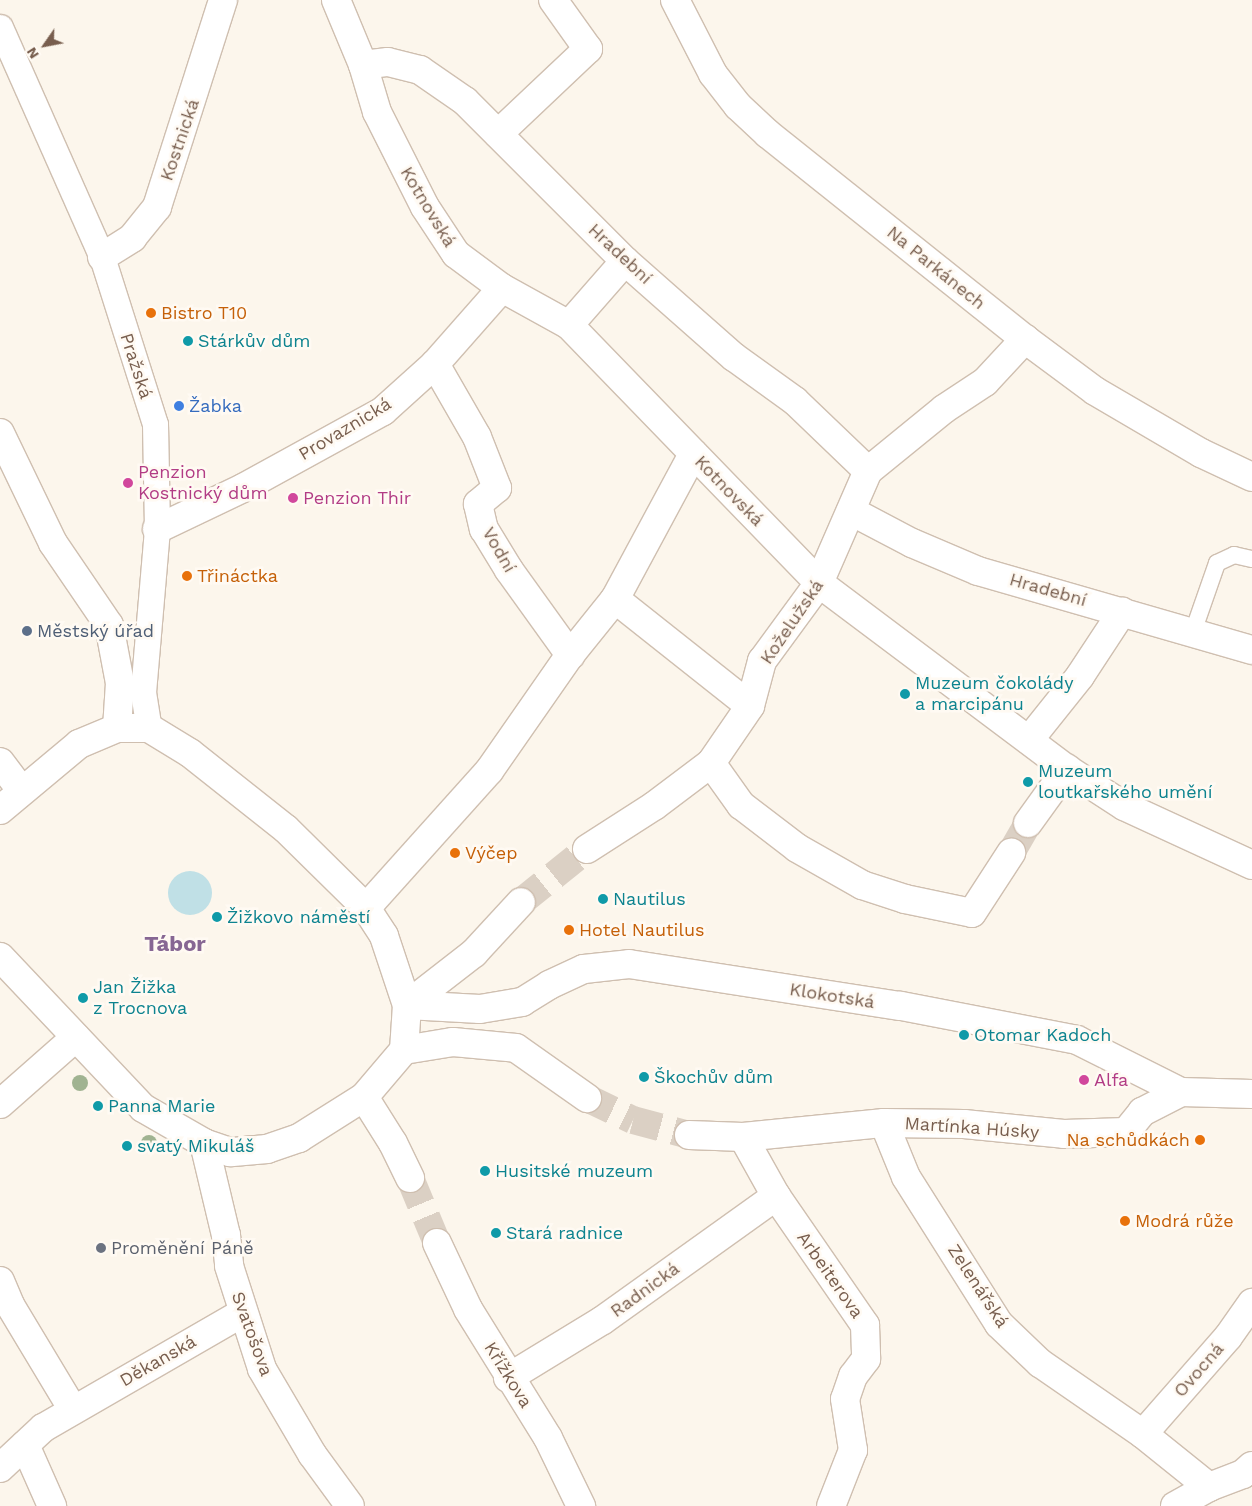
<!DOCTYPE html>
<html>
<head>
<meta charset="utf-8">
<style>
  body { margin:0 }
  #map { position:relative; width:1252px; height:1506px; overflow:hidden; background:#fcf6ec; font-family:"Work Sans",sans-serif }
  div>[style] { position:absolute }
  .water>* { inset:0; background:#c0e0e6 }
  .round { border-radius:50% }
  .minor-tunnel>* { height:28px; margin-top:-14px; transform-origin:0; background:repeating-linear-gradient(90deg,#dbd0c4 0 28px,transparent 0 42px) }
  .roads { filter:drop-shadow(1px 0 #cfbfb0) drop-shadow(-1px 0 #cfbfb0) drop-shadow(0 1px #cfbfb0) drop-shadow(0 -1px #cfbfb0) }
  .service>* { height:16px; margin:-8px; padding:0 8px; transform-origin:8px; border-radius:8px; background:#fff }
  .pedestrian>* { height:25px; margin:-12.5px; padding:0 12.5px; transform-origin:12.5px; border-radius:12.5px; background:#fff }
  .minor>* { height:28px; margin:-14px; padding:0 14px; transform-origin:14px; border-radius:14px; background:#fff }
  .secondary>* { height:28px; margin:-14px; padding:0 14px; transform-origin:14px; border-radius:14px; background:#fff }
  .trees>* { width:16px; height:16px; margin:-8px; border-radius:50%; background:#a0b391 }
  .dots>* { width:14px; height:14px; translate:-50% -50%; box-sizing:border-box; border:2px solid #fffaf3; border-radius:50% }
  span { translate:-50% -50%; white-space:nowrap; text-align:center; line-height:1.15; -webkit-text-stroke:5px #fffaf3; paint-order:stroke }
  .street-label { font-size:18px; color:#785e4e }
  .food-label { font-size:18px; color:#c56008 }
  .left { translate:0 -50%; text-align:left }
  .right { translate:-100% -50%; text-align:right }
  .culture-label { font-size:18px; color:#0d838f }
  .shop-label { font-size:18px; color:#366cbe }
  .hotel-label { font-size:18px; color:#b23c85 }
  .service-label { font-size:18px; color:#4e5e75 }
  .worship-label { font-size:18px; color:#5b616d }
  .district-label { font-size:22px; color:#866693; font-weight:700 }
  .north { position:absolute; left:20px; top:20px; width:50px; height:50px; -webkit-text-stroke:4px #fffaf3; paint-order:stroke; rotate:237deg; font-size:14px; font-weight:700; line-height:20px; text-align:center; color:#785e4e }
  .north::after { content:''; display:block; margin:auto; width:18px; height:22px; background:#785e4e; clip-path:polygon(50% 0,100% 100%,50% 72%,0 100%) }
</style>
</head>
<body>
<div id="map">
  <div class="water">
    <i class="round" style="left:168px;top:871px;width:44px;height:44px"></i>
  </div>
  <div class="minor-tunnel">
    <i style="left:1011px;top:853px;width:34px;rotate:-60deg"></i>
    <i style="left:521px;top:902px;width:85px;rotate:-38.8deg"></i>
    <i style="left:587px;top:1098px;width:51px;rotate:25.6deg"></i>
    <i style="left:633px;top:1120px;width:58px;rotate:15deg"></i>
    <i style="left:410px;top:1178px;width:70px;rotate:67.4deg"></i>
  </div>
  <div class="roads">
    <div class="service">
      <i style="left:1193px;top:632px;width:73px;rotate:-70.8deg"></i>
      <i style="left:1217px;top:563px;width:19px;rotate:-25deg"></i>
      <i style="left:1234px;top:555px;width:18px;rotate:13deg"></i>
    </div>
    <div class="pedestrian">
      <i style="left:0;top:27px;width:252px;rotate:66.1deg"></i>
      <i style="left:102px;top:257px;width:175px;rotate:72.4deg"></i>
      <i style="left:155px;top:424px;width:105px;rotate:88.9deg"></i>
      <i style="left:157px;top:529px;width:164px;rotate:94.9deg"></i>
      <i style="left:143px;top:692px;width:36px;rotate:81deg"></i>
    </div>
    <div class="minor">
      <i style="left:336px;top:0;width:70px;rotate:67.4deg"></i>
      <i style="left:363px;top:65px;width:49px;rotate:73.4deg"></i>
      <i style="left:377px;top:112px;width:106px;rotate:63.2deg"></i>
      <i style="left:425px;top:207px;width:56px;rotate:56.6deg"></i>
      <i style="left:456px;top:254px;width:57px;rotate:36.5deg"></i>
      <i style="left:502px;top:288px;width:77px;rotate:28.9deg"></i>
      <i style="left:569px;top:325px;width:359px;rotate:45.9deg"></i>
      <i style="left:819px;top:583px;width:310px;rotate:36.9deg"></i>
      <i style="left:1067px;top:769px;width:68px;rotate:33deg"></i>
      <i style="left:1124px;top:806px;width:141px;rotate:24.7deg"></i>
      <i style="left:363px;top:65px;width:25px;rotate:-7deg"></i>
      <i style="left:388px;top:62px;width:33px;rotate:14deg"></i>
      <i style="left:420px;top:70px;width:55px;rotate:34.6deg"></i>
      <i style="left:465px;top:101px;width:226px;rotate:45deg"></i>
      <i style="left:625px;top:261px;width:145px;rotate:41.4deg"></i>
      <i style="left:734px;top:357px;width:75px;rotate:35.8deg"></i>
      <i style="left:795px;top:401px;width:101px;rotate:43.8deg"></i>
      <i style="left:498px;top:134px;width:124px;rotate:-43.4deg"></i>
      <i style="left:588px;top:49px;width:60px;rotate:-125.5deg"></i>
      <i style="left:102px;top:257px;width:36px;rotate:-32deg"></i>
      <i style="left:132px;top:238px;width:40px;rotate:-51deg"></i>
      <i style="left:157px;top:207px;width:217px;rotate:-72.3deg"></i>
      <i style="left:569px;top:325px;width:85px;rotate:-48.8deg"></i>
      <i style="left:435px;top:364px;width:84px;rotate:60.1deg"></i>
      <i style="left:477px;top:437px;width:55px;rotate:68.6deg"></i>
      <i style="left:497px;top:488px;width:25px;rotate:140deg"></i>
      <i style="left:478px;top:504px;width:26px;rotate:77deg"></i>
      <i style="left:484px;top:529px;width:48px;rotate:58.6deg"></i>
      <i style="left:509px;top:570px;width:105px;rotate:54.3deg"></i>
      <i style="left:0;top:433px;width:122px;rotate:64.3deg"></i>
      <i style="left:53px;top:543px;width:99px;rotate:55.7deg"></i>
      <i style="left:109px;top:625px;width:59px;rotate:79.3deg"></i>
      <i style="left:120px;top:683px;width:45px;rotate:93.8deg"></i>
      <i style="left:851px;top:511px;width:69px;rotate:27.7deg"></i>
      <i style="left:912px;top:543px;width:72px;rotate:23deg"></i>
      <i style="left:978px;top:571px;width:285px;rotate:16.1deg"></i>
      <i style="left:157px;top:529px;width:95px;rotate:-25.5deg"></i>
      <i style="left:243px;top:488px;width:160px;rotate:-28.8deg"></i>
      <i style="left:383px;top:411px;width:70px;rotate:-42.1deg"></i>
      <i style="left:435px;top:364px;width:101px;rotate:-48.6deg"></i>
      <i style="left:615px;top:599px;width:172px;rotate:38.4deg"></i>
      <i style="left:1029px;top:740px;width:82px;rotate:-51.4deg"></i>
      <i style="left:1080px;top:676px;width:77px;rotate:-56.7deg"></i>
      <i style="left:0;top:762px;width:36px;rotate:53deg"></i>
      <i style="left:711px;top:763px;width:52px;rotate:54.5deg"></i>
      <i style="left:741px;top:805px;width:71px;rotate:37.5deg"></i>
      <i style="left:797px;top:848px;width:75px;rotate:29.6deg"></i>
      <i style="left:862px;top:885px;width:45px;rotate:18deg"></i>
      <i style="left:905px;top:899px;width:68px;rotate:11.8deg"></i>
      <i style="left:972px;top:913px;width:72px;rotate:-57deg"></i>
      <i style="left:0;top:810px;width:103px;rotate:-39.9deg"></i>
      <i style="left:79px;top:744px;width:41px;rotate:-22.8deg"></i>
      <i style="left:117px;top:728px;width:32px"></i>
      <i style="left:149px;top:728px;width:48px;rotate:31.4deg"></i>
      <i style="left:190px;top:753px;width:122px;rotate:38.4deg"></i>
      <i style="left:286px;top:829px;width:112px;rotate:44.6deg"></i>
      <i style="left:366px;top:908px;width:33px;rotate:57deg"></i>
      <i style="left:384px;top:936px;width:73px;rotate:71.6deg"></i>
      <i style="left:407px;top:1005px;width:45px;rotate:93.8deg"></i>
      <i style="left:404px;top:1050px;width:62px;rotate:130.4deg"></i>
      <i style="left:364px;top:1097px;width:77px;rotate:147.8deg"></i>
      <i style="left:299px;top:1138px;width:34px;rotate:161deg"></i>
      <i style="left:267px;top:1149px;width:37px;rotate:175deg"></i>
      <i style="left:230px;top:1152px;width:28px;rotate:-161deg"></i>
      <i style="left:204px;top:1143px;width:70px;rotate:-150.2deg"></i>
      <i style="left:143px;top:1108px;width:208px;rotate:-133.4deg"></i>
      <i style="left:1028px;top:823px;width:67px;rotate:-54.2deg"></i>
      <i style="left:587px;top:849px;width:80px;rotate:-32.7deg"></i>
      <i style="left:654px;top:806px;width:71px;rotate:-37deg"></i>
      <i style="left:711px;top:763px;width:69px;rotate:-55.6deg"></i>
      <i style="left:750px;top:706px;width:47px;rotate:-75.1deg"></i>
      <i style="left:762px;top:661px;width:97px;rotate:-53.8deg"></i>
      <i style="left:819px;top:583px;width:122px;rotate:-66.4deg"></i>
      <i style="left:868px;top:471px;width:98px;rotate:-39.2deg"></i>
      <i style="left:944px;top:409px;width:49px;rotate:-33.4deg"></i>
      <i style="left:985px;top:382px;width:59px;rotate:-47.1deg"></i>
      <i style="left:366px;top:908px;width:184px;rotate:-48.1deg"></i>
      <i style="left:489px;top:771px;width:141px;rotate:-55.1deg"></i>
      <i style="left:570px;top:655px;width:72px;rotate:-51.2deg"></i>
      <i style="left:615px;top:599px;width:165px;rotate:-61.7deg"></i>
      <i style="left:407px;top:1005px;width:73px;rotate:3.1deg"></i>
      <i style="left:480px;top:1009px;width:43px;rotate:-9.5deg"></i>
      <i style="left:522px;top:1002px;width:32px;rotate:-32deg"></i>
      <i style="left:549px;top:985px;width:38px;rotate:-25deg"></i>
      <i style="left:584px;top:969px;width:45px;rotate:-6.3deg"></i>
      <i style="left:629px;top:964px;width:275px;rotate:8.8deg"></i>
      <i style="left:901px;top:1006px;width:179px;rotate:10.9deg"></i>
      <i style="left:1077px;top:1040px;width:116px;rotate:26.6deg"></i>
      <i style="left:1181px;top:1092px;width:71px;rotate:1.6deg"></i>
      <i style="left:407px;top:1005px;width:85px;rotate:-37.8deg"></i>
      <i style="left:474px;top:953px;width:69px;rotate:-47.3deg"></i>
      <i style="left:404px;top:1050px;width:50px;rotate:-9.3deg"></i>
      <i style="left:453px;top:1042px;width:63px;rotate:5.4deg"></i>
      <i style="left:516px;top:1048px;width:87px;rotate:35.2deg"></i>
      <i style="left:364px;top:1097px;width:54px;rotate:57.8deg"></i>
      <i style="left:393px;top:1143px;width:39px;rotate:64deg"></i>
      <i style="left:0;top:1104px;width:101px;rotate:-41.4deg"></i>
      <i style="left:884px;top:1123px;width:58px;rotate:67.8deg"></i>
      <i style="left:906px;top:1177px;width:174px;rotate:57.7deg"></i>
      <i style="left:999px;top:1324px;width:57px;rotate:43.6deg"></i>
      <i style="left:1040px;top:1363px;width:125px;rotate:34.6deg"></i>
      <i style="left:1143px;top:1434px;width:85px;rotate:38.8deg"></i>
      <i style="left:689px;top:1135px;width:54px;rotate:2.1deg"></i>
      <i style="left:743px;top:1137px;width:142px;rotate:-5.7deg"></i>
      <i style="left:884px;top:1123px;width:80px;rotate:0.7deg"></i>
      <i style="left:964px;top:1124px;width:100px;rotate:5.7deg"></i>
      <i style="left:1064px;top:1134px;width:62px;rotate:-1.8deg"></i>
      <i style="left:1126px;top:1132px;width:26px;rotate:-51deg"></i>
      <i style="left:1142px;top:1112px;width:44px;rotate:-27.1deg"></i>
      <i style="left:743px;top:1137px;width:68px;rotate:60.8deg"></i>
      <i style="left:776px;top:1196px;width:157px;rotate:55.4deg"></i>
      <i style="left:865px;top:1325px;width:34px;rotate:88deg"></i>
      <i style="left:866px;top:1359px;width:21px;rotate:127deg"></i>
      <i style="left:853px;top:1376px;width:24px;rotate:109deg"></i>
      <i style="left:845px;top:1399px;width:52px;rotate:81.1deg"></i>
      <i style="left:853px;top:1450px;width:60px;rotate:111.4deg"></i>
      <i style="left:204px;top:1143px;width:95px;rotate:76.6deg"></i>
      <i style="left:226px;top:1235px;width:31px;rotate:84deg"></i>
      <i style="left:229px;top:1266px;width:108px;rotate:72.2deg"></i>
      <i style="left:262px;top:1369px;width:99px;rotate:59.5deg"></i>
      <i style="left:312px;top:1454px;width:64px;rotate:53.8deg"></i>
      <i style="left:437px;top:1243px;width:73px;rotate:64.8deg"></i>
      <i style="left:468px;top:1309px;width:152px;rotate:58.2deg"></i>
      <i style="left:548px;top:1438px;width:76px;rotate:64.1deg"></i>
      <i style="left:0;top:1281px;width:26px;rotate:67deg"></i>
      <i style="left:10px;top:1305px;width:122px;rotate:59deg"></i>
      <i style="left:508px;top:1378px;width:111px;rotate:-31.4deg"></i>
      <i style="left:603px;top:1320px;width:213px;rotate:-35.6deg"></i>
      <i style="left:1143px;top:1434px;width:129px;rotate:-48.8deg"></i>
      <i style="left:1228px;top:1337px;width:42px;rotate:-54.8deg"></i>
      <i style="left:25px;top:1445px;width:67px;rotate:66.1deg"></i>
      <i style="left:0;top:1468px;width:59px;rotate:-42.9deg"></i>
      <i style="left:43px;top:1428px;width:230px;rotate:-30deg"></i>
      <i style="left:1175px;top:1506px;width:39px;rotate:-29deg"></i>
      <i style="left:1209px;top:1487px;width:36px;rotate:-21deg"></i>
      <i style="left:1243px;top:1474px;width:12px;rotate:-42deg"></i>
    </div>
    <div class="secondary">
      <i style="left:675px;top:0;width:83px;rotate:62.8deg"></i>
      <i style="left:713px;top:74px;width:41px;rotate:52deg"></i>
      <i style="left:738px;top:106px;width:41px;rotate:43deg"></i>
      <i style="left:768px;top:134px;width:329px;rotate:38.6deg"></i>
      <i style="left:1025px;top:339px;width:87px;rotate:36.6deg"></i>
      <i style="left:1095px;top:391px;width:123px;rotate:30.3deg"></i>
      <i style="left:1201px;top:453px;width:56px;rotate:25.2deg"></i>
    </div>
  </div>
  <div class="trees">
    <i style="left:80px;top:1083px"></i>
    <i style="left:149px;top:1143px"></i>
  </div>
  <div class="dots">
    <i style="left:151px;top:313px;background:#e8710a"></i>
    <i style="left:188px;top:341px;background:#0f9aa8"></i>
    <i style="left:179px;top:406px;background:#3f7fe0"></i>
    <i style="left:128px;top:483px;background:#d1479c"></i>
    <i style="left:293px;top:498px;background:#d1479c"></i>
    <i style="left:187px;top:576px;background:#e8710a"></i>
    <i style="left:27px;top:631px;background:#5c6f8a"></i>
    <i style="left:905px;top:694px;background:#0f9aa8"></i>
    <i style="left:1028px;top:782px;background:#0f9aa8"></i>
    <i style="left:455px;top:853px;background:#e8710a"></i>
    <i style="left:603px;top:899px;background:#0f9aa8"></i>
    <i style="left:217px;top:917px;background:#0f9aa8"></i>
    <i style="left:569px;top:930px;background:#e8710a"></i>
    <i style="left:83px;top:998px;background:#0f9aa8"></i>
    <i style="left:964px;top:1035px;background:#0f9aa8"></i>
    <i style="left:644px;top:1077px;background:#0f9aa8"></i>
    <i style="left:1084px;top:1080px;background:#d1479c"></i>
    <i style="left:98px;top:1106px;background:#0f9aa8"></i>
    <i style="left:1200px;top:1140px;background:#e8710a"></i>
    <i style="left:127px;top:1146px;background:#0f9aa8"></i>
    <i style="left:485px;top:1171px;background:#0f9aa8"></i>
    <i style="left:1125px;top:1221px;background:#e8710a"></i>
    <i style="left:496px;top:1233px;background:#0f9aa8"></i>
    <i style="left:101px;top:1248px;background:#6b7280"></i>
  </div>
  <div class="street-label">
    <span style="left:180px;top:140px;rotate:-71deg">Kostnická</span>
    <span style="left:428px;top:207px;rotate:59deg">Kotnovská</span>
    <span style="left:620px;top:254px;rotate:43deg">Hradební</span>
    <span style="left:936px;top:268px;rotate:39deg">Na Parkánech</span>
    <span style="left:136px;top:366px;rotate:72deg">Pražská</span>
    <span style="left:345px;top:429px;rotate:-31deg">Provaznická</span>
    <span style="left:729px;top:491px;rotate:46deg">Kotnovská</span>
    <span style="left:499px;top:550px;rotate:60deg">Vodní</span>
    <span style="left:1048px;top:590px;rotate:16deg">Hradební</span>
    <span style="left:792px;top:622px;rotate:-56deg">Koželužská</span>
    <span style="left:832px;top:996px;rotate:9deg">Klokotská</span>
    <span style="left:972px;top:1128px;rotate:4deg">Martínka Húsky</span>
    <span style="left:830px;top:1275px;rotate:55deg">Arbeiterova</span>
    <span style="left:978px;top:1286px;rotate:57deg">Zelenářská</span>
    <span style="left:645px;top:1290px;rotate:-36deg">Radnická</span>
    <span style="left:252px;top:1334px;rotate:70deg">Svatošova</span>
    <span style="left:158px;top:1361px;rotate:-30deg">Děkanská</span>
    <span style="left:1199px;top:1370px;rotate:-49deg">Ovocná</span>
    <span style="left:508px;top:1375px;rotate:58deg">Křížkova</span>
  </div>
  <div class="food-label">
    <span class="left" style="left:161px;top:313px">Bistro T10</span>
    <span class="left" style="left:197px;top:576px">Třináctka</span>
    <span class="left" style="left:465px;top:853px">Výčep</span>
    <span class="left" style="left:579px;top:930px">Hotel Nautilus</span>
    <span class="right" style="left:1190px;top:1140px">Na schůdkách</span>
    <span class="left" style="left:1135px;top:1221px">Modrá růže</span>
  </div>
  <div class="culture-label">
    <span class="left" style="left:198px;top:341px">Stárkův dům</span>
    <span class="left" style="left:915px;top:694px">Muzeum čokolády<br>a marcipánu</span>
    <span class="left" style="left:1038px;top:782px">Muzeum<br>loutkařského umění</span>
    <span class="left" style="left:613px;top:899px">Nautilus</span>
    <span class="left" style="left:227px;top:917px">Žižkovo náměstí</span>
    <span class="left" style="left:93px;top:998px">Jan Žižka<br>z Trocnova</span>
    <span class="left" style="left:974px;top:1035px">Otomar Kadoch</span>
    <span class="left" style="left:654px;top:1077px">Škochův dům</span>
    <span class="left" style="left:108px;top:1106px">Panna Marie</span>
    <span class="left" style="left:137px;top:1146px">svatý Mikuláš</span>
    <span class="left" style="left:495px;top:1171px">Husitské muzeum</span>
    <span class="left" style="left:506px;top:1233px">Stará radnice</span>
  </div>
  <div class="shop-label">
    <span class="left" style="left:189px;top:406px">Žabka</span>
  </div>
  <div class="hotel-label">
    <span class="left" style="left:138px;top:483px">Penzion<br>Kostnický dům</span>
    <span class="left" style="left:303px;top:498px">Penzion Thir</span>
    <span class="left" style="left:1094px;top:1080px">Alfa</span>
  </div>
  <div class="service-label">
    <span class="left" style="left:37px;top:631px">Městský úřad</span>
  </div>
  <div class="worship-label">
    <span class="left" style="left:111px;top:1248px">Proměnění Páně</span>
  </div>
  <div class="district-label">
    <span style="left:175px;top:944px">Tábor</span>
  </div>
  <div class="north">N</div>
</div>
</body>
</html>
